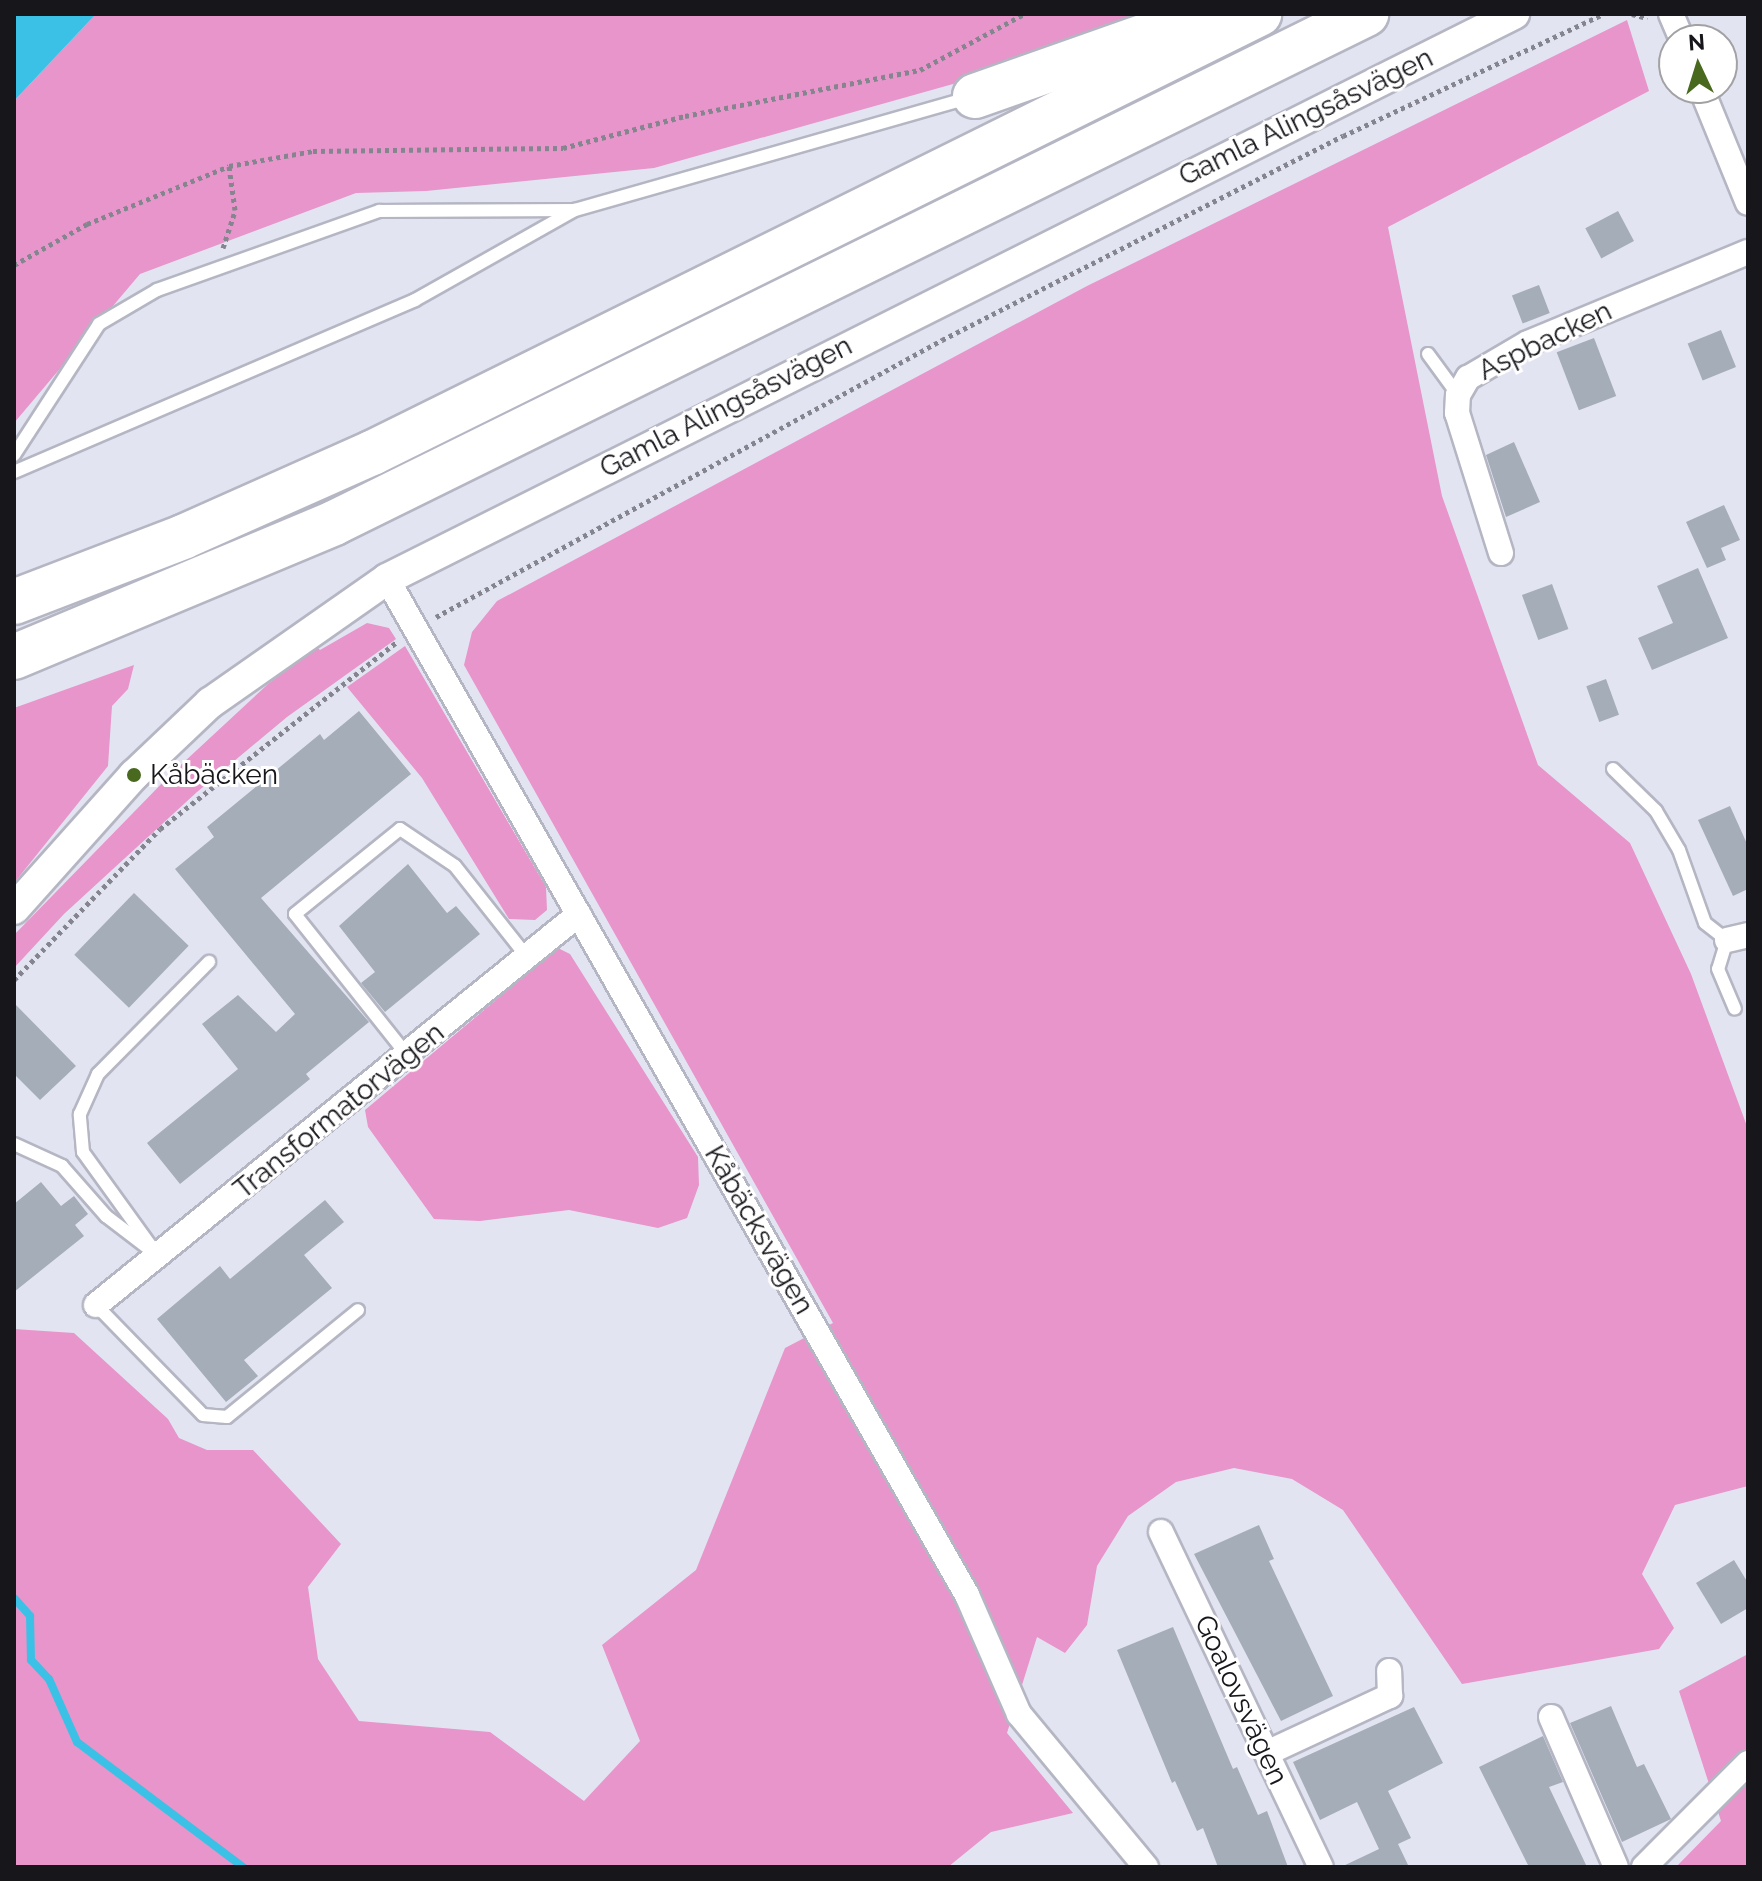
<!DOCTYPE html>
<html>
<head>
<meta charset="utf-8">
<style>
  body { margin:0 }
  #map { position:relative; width:1762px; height:1881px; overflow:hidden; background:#e3e4f2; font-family:Raleway,sans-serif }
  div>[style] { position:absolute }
  .green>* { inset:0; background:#e795ca }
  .water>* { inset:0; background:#3cc1e6 }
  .stream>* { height:8px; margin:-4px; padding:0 4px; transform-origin:4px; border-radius:4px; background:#3cc1e6 }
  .building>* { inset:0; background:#a4adb8; transform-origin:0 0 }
  .path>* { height:5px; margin-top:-2.5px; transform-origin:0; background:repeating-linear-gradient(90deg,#84858f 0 4px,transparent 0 8px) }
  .roads { filter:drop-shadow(2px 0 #b5b6c3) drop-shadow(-2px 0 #b5b6c3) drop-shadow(0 2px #b5b6c3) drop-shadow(0 -2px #b5b6c3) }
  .service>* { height:12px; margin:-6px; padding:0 6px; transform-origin:6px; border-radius:6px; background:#fff }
  .minor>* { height:24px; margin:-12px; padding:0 12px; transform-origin:12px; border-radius:12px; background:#fff }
  .tertiary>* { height:30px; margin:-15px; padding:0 15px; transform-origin:15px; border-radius:15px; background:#fff }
  .motorway>* { height:44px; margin:-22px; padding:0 22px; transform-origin:22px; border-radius:22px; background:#fff }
  .dots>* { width:22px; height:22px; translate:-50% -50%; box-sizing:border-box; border:4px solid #fff; border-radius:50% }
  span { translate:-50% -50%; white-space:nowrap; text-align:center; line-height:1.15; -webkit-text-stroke:6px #fff; paint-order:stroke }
  .street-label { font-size:28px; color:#16161b }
  .poi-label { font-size:28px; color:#16161b }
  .left { translate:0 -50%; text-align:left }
  .frame { position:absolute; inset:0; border:16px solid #16161b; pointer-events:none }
  .north { position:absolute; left:1658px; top:24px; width:80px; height:80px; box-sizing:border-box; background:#fff; border:2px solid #a2a2a4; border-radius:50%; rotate:356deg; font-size:22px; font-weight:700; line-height:32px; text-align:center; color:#16161b }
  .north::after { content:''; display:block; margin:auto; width:28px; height:36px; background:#49691f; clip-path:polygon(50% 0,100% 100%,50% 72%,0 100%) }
</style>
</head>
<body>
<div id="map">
  <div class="green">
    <i style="clip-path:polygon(96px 14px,1140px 14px,1017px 66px,654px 168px,426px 191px,356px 193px,140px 274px,14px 423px,14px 101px)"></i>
    <i style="clip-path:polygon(1627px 20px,1649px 91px,1388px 227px,1442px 496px,1538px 765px,1630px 843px,1691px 974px,1748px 1129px,1748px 1486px,1675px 1505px,1642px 1574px,1674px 1628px,1659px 1649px,1462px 1684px,1343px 1510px,1292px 1479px,1234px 1468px,1176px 1482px,1128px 1516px,1097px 1566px,1087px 1625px,1065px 1653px,1037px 1637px,1007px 1733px,1073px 1813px,991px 1832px,948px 1867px,14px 1867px,14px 1329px,74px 1333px,168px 1419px,179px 1438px,207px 1450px,253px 1450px,341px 1544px,308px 1587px,318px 1659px,359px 1721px,490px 1732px,584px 1801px,640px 1741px,602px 1645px,696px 1570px,785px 1348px,833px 1323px,464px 665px,472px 632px,497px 601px,1087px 286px)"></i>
    <i style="clip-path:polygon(367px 623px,389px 628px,396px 639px,287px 717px,197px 792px,64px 914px,14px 968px,14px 935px,170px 775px,268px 684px,317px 647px,320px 650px)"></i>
    <i style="clip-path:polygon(405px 646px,546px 887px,547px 910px,535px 920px,509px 919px,422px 778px,347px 687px)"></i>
    <i style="clip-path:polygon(134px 665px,128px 689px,112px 706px,108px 766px,14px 883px,14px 708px)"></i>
    <i style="clip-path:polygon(558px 948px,570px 954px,698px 1157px,699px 1185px,687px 1218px,658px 1228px,569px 1210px,480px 1221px,434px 1219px,368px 1127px,365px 1110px)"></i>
    <i style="clip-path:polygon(1748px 1654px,1748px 1867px,1676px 1867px,1721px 1821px,1679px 1691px)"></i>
  </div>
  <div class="water">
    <i style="clip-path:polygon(14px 14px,96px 14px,14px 101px)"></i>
  </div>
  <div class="stream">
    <i style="left:14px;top:1598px;width:24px;rotate:48deg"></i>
    <i style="left:30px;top:1616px;width:44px;rotate:88.7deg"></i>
    <i style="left:31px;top:1660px;width:26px;rotate:47deg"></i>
    <i style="left:49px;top:1679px;width:69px;rotate:66deg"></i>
    <i style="left:77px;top:1742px;width:208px;rotate:37deg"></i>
  </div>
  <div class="building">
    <i style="left:1618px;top:211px;width:34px;height:37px;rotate:62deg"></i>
    <i style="left:1539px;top:285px;width:30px;height:29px;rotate:69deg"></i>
    <i style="left:1721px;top:330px;width:40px;height:36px;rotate:68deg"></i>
    <i style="left:1594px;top:338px;width:62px;height:40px;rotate:69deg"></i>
    <i style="clip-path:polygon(1514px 442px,1540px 502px,1506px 517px,1486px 455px)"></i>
    <i style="clip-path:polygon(1724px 505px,1740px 540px,1721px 548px,1726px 560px,1707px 568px,1686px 522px)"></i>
    <i style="clip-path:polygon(1698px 568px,1728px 638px,1652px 670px,1638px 638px,1673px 623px,1657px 586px)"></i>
    <i style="left:1552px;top:584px;width:48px;height:32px;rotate:70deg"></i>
    <i style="left:1606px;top:679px;width:38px;height:21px;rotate:70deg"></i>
    <i style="clip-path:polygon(359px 711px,411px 774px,261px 898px,369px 1022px,306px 1074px,310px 1079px,180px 1184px,147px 1143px,238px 1069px,202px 1024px,238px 995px,276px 1032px,295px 1014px,175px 869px,214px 837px,207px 827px,320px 734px,324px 740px)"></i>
    <i style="clip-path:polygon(1730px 806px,1748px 846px,1748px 889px,1733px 896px,1698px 820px)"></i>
    <i style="clip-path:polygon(408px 864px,447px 913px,456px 906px,480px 934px,385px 1012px,361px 983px,375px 972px,339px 926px)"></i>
    <i style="left:134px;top:893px;width:76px;height:86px;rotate:44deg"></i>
    <i style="clip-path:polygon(14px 1003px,76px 1066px,40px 1100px,14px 1074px)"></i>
    <i style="clip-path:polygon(41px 1182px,61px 1206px,74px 1196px,88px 1214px,75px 1225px,84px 1236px,14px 1292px,14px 1204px)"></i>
    <i style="clip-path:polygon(325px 1200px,344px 1222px,304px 1255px,332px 1288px,244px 1360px,258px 1376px,226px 1402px,157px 1319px,220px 1266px,230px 1279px)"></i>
    <i style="clip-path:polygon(1259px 1525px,1274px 1559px,1269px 1561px,1333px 1696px,1281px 1721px,1194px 1554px)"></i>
    <i style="clip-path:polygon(1734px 1560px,1748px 1583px,1748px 1608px,1721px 1624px,1696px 1583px)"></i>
    <i style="clip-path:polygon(1173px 1627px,1233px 1769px,1237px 1767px,1258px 1815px,1267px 1811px,1288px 1867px,1218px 1867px,1203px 1828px,1197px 1831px,1175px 1781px,1172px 1783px,1117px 1650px)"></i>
    <i style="clip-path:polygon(1611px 1706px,1637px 1767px,1644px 1764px,1671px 1819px,1622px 1842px,1570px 1723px)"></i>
    <i style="clip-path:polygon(1414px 1707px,1443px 1763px,1388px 1791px,1411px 1838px,1398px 1844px,1409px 1867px,1341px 1867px,1379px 1849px,1357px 1802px,1320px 1820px,1293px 1762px)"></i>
    <i style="clip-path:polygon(1543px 1736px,1563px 1782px,1549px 1787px,1587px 1867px,1529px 1867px,1479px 1767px)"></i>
  </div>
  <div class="path">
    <i style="left:1632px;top:14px;width:16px;rotate:15deg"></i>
    <i style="left:223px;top:248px;width:40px;rotate:-72deg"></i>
    <i style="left:235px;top:210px;width:44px;rotate:-97.8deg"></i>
    <i style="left:14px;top:265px;width:84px;rotate:-29.3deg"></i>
    <i style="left:87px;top:224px;width:153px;rotate:-22.2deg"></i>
    <i style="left:229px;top:166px;width:85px;rotate:-10.1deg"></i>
    <i style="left:313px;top:151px;width:250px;rotate:-0.7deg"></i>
    <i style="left:563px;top:148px;width:126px;rotate:-14.7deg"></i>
    <i style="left:685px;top:116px;width:239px;rotate:-11.1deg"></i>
    <i style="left:920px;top:70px;width:118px;rotate:-28.3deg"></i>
    <i style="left:436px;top:617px;width:577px;rotate:-28.7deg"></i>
    <i style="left:942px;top:340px;width:450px;rotate:-27deg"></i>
    <i style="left:1343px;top:136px;width:287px;rotate:-25.1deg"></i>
    <i style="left:14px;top:980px;width:210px;rotate:-46deg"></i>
    <i style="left:160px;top:829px;width:302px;rotate:-38.3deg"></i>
  </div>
  <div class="roads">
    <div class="service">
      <i style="left:1428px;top:354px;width:51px;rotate:53.8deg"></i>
      <i style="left:14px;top:455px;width:156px;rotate:-57deg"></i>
      <i style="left:99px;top:324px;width:67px;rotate:-30.4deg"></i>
      <i style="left:157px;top:290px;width:236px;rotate:-19.6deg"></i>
      <i style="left:379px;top:211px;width:193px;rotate:-0.3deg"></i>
      <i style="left:14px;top:472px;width:436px;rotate:-23.2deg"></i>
      <i style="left:415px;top:300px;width:184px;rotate:-29.4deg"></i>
      <i style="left:575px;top:210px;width:409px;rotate:-15.9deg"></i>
      <i style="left:1613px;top:769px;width:60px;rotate:44.3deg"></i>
      <i style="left:1656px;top:811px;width:45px;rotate:59.5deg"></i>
      <i style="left:1679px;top:850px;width:77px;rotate:70.4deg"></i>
      <i style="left:1705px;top:923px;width:28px;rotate:38deg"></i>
      <i style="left:1727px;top:940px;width:30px;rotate:107deg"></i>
      <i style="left:1718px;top:969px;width:43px;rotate:67deg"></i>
      <i style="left:407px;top:1055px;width:180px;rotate:-128.5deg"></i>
      <i style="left:295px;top:914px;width:135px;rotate:-39deg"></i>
      <i style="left:400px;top:829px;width:66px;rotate:33.9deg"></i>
      <i style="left:455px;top:866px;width:116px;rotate:51.6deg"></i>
      <i style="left:14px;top:1144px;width:53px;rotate:24.6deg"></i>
      <i style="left:62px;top:1166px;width:67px;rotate:48.7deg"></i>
      <i style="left:106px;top:1216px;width:53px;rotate:37.3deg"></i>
      <i style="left:158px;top:1256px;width:128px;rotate:-125.8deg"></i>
      <i style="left:83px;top:1152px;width:38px;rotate:-95deg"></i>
      <i style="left:80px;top:1114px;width:44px;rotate:-65.8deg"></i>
      <i style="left:98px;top:1074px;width:158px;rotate:-45.3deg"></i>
      <i style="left:96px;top:1305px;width:153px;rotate:45.8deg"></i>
      <i style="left:203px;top:1415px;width:24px;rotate:5deg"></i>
      <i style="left:227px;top:1417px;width:169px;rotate:-39.2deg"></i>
    </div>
    <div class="minor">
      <i style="left:1671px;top:14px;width:28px;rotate:67deg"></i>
      <i style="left:1701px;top:88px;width:124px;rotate:67.8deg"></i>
      <i style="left:1501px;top:553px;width:147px;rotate:-107.4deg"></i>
      <i style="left:1457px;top:413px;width:18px;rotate:-87deg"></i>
      <i style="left:1458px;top:395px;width:20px;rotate:-60deg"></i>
      <i style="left:1468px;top:378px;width:69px;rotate:-30.3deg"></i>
      <i style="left:1528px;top:343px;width:238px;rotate:-22.5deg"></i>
      <i style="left:387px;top:579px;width:1170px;rotate:60.28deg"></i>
      <i style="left:967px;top:1595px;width:130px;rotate:66.4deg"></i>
      <i style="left:1019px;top:1714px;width:199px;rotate:50.3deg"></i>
      <i style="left:1727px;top:940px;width:22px;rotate:-13deg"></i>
      <i style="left:96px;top:1305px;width:621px;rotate:-38.99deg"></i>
      <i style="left:1161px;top:1532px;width:371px;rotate:64.5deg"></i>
      <i style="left:1551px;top:1717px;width:163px;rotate:66.6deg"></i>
      <i style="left:1267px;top:1753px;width:136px;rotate:-24.9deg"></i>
      <i style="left:1390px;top:1696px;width:25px;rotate:-92deg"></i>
      <i style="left:1644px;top:1867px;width:147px;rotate:-45deg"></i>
    </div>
    <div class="tertiary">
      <i style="left:14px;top:909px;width:180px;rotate:-48.2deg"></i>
      <i style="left:134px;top:775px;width:105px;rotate:-43.5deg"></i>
      <i style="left:210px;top:703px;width:216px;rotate:-35deg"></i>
      <i style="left:387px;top:579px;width:1261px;rotate:-26.63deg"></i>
    </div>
    <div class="motorway">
      <i style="left:975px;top:96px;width:234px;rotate:-19.4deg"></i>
      <i style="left:14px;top:602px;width:181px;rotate:-21deg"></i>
      <i style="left:183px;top:537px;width:207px;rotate:-24deg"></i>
      <i style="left:372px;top:453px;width:990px;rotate:-26.33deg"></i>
      <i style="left:14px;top:657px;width:347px;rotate:-22.7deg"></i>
      <i style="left:334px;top:523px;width:1151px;rotate:-26.25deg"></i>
    </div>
  </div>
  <div class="dots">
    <i style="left:134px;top:775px;background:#49691f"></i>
  </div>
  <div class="street-label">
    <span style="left:1306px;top:117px;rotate:-26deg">Gamla Alingsåsvägen</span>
    <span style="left:1545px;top:341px;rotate:-26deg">Aspbacken</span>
    <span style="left:726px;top:407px;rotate:-27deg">Gamla Alingsåsvägen</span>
    <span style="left:339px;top:1111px;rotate:-39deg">Transformatorvägen</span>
    <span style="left:759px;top:1230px;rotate:60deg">Kåbäcksvägen</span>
    <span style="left:1241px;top:1700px;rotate:65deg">Goalovsvägen</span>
  </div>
  <div class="poi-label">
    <span class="left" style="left:150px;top:775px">Kåbäcken</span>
  </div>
  <div class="frame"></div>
  <div class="north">N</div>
</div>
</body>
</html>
